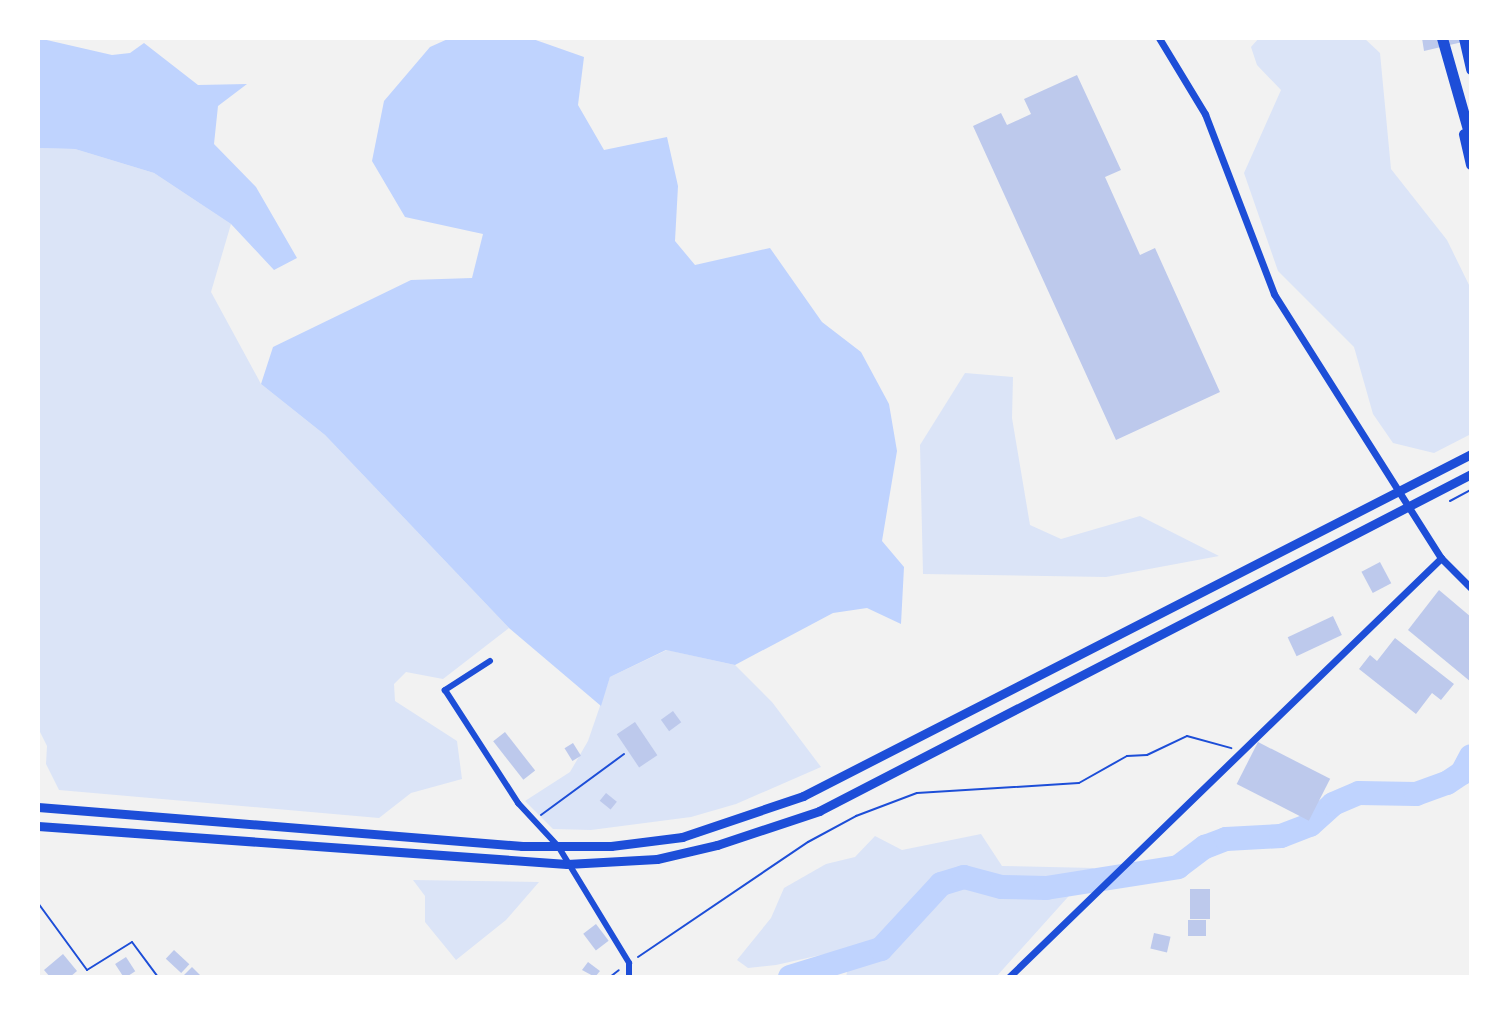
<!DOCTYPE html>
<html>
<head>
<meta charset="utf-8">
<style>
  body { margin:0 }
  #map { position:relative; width:1509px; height:1015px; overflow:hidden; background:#f2f2f2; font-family:"DejaVu Sans",sans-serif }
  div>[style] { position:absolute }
  .green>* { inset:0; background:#dbe4f7 }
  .water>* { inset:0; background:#bfd3fe }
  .river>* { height:24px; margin:-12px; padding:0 12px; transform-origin:12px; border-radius:12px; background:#bfd3fe }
  .building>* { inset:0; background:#bdc9ec; transform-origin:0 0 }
  .path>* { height:2px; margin:-1px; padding:0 1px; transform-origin:1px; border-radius:1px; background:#1d4ed8 }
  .minor>* { height:6px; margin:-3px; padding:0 3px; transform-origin:3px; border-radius:3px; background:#1d4ed8 }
  .tertiary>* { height:7px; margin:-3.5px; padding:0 3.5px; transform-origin:3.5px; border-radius:3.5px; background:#1d4ed8 }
  .primary>* { height:9px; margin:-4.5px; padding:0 4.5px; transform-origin:4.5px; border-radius:4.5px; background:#1d4ed8 }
  .motorway>* { height:11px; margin:-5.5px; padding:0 5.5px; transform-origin:5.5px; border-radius:5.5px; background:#1d4ed8 }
  span { translate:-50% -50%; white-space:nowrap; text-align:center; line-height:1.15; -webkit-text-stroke:7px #fff; paint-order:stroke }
  .frame { position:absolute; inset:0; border:40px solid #fff; pointer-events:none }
</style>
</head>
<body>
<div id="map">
  <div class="green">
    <i style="clip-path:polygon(1259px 38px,1364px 38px,1380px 53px,1391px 169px,1447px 240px,1471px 289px,1471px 434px,1434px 453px,1393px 443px,1373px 414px,1354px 347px,1278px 271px,1244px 173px,1281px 90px,1257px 65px,1251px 47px)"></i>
    <i style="clip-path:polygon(38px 148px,75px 149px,154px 173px,231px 224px,211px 292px,261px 384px,325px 435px,509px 628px,443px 679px,406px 672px,394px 684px,395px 701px,457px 741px,462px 779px,411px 793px,379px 818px,59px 790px,46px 764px,47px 746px,38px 728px)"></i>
    <i style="clip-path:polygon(965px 373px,1013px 377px,1012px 418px,1030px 525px,1061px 539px,1140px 516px,1219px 556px,1106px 577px,923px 574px,920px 445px)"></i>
    <i style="clip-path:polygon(667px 650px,735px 665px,772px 702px,821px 767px,736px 804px,691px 817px,591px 830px,553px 829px,525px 801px,570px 772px,588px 741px,610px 677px)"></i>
    <i style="clip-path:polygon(981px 834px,1002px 866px,1094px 868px,996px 977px,846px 977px,852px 948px,776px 965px,748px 968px,737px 960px,771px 918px,784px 888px,826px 864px,855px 857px,875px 836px,902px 850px)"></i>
    <i style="clip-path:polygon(413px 880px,539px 882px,506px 920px,456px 960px,425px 922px,425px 896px)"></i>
  </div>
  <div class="water">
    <i style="clip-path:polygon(38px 38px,112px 55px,130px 53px,144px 43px,198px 85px,247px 84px,218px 106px,214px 144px,256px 187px,297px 258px,274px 270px,231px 224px,154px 173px,75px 149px,38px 148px)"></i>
    <i style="clip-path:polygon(450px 38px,530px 38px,584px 57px,578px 105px,604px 150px,667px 137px,678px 186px,675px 241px,695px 265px,770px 248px,822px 322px,861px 352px,889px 404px,897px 451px,882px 541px,904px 567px,901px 624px,867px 608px,833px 613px,735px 665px,666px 650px,610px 677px,601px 706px,509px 628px,325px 435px,261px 384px,273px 347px,411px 280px,472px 278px,483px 234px,405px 217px,372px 161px,384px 101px,430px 47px)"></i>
  </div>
  <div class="river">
    <i style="left:790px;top:977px;width:95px;rotate:-17.1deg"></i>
    <i style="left:881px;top:949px;width:88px;rotate:-47.3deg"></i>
    <i style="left:941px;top:884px;width:24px;rotate:-17deg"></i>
    <i style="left:964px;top:877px;width:39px;rotate:15deg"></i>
    <i style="left:1002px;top:887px;width:44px;rotate:1.3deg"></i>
    <i style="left:1046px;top:888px;width:134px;rotate:-9deg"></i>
    <i style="left:1178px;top:867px;width:34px;rotate:-37deg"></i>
    <i style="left:1205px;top:847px;width:22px;rotate:-21deg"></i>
    <i style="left:1226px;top:839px;width:55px;rotate:-3.1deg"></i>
    <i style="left:1281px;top:836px;width:31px;rotate:-21deg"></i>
    <i style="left:1310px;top:825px;width:31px;rotate:-42deg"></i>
    <i style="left:1333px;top:804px;width:28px;rotate:-23deg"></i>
    <i style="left:1359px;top:793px;width:57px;rotate:1deg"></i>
    <i style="left:1416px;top:794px;width:33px;rotate:-20deg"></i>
    <i style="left:1447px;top:783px;width:18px;rotate:-34deg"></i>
    <i style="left:1462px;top:773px;width:19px;rotate:-62deg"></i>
  </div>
  <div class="building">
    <i style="clip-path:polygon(1422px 38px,1471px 38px,1471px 40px,1424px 51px)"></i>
    <i style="clip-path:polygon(1077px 75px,1121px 170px,1105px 177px,1140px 255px,1155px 248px,1220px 392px,1116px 440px,973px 126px,1001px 113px,1007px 125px,1031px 114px,1024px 99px)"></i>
    <i style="left:1380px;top:562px;width:24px;height:21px;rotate:62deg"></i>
    <i style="clip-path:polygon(1439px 590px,1471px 617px,1471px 682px,1408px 630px)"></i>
    <i style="left:1333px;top:616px;width:21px;height:50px;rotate:65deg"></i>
    <i style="clip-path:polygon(1395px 638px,1454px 684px,1441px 700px,1432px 693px,1416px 714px,1359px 669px,1370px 655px,1377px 661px)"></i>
    <i style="left:673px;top:711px;width:14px;height:15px;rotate:54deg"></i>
    <i style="left:635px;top:722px;width:40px;height:22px;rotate:56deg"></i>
    <i style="left:505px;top:732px;width:49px;height:15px;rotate:52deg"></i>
    <i style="left:1258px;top:742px;width:81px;height:47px;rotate:27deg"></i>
    <i style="left:573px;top:743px;width:15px;height:10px;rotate:58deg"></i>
    <i style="left:606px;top:793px;width:14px;height:10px;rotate:39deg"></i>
    <i style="left:1190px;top:889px;width:20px;height:30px"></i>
    <i style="left:1206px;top:920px;width:16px;height:18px;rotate:90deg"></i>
    <i style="left:596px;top:924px;width:21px;height:16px;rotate:53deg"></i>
    <i style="left:1154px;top:933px;width:17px;height:16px;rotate:13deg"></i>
    <i style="left:174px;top:950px;width:21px;height:12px;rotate:43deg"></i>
    <i style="clip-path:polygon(63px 954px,77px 971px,70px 977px,50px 977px,44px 970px)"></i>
    <i style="left:126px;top:957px;width:17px;height:13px;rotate:57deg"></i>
    <i style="clip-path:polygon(588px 962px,600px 971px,595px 977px,582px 970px)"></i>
    <i style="clip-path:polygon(192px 967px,202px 977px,182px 977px)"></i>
  </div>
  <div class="path">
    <i style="left:1450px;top:501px;width:24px;rotate:-28deg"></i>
    <i style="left:541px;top:815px;width:103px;rotate:-36.3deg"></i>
    <i style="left:38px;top:903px;width:83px;rotate:53.8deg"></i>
    <i style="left:87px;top:970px;width:53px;rotate:-31.9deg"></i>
    <i style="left:132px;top:942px;width:44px;rotate:53.4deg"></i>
    <i style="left:638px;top:957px;width:205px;rotate:-34.1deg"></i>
    <i style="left:808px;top:842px;width:55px;rotate:-28.4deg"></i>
    <i style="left:856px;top:816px;width:65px;rotate:-20.7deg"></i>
    <i style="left:917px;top:793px;width:162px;rotate:-3.5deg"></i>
    <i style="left:1079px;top:783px;width:55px;rotate:-29.4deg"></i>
    <i style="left:1127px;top:756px;width:20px;rotate:-3deg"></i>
    <i style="left:1147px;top:755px;width:44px;rotate:-25.4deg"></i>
    <i style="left:1187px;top:736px;width:46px;rotate:15.3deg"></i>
    <i style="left:610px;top:977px;width:11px;rotate:-38deg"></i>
  </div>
  <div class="minor">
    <i style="left:490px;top:661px;width:54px;rotate:147.2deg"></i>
    <i style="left:445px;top:690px;width:135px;rotate:57.1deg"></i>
    <i style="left:518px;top:803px;width:59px;rotate:47.1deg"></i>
    <i style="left:558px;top:846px;width:137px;rotate:58.7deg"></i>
    <i style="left:629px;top:963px;width:14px;rotate:90deg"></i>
  </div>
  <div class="tertiary">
    <i style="left:1159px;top:38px;width:89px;rotate:58.8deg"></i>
    <i style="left:1205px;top:114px;width:193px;rotate:69deg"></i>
    <i style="left:1274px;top:294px;width:312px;rotate:57.7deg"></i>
    <i style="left:1441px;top:558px;width:42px;rotate:45deg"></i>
    <i style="left:1009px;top:977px;width:602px;rotate:-44.12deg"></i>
  </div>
  <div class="primary">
    <i style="left:38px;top:807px;width:486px;rotate:4.6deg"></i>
    <i style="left:522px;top:846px;width:89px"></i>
    <i style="left:611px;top:846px;width:72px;rotate:-7.2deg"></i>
    <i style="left:682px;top:837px;width:128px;rotate:-18.7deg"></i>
    <i style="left:803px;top:796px;width:750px;rotate:-27.11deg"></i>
    <i style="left:38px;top:826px;width:530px;rotate:4.11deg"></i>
    <i style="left:567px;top:864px;width:90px;rotate:-3.2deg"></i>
    <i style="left:657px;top:859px;width:62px;rotate:-13.1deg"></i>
    <i style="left:717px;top:845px;width:108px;rotate:-18.4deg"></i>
    <i style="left:819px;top:811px;width:734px;rotate:-27.33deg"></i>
  </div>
  <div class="motorway">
    <i style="left:1442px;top:38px;width:106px;rotate:74.1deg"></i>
    <i style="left:1464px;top:38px;width:32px;rotate:77deg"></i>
    <i style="left:1464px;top:134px;width:31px;rotate:77deg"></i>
  </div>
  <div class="frame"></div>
</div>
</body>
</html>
